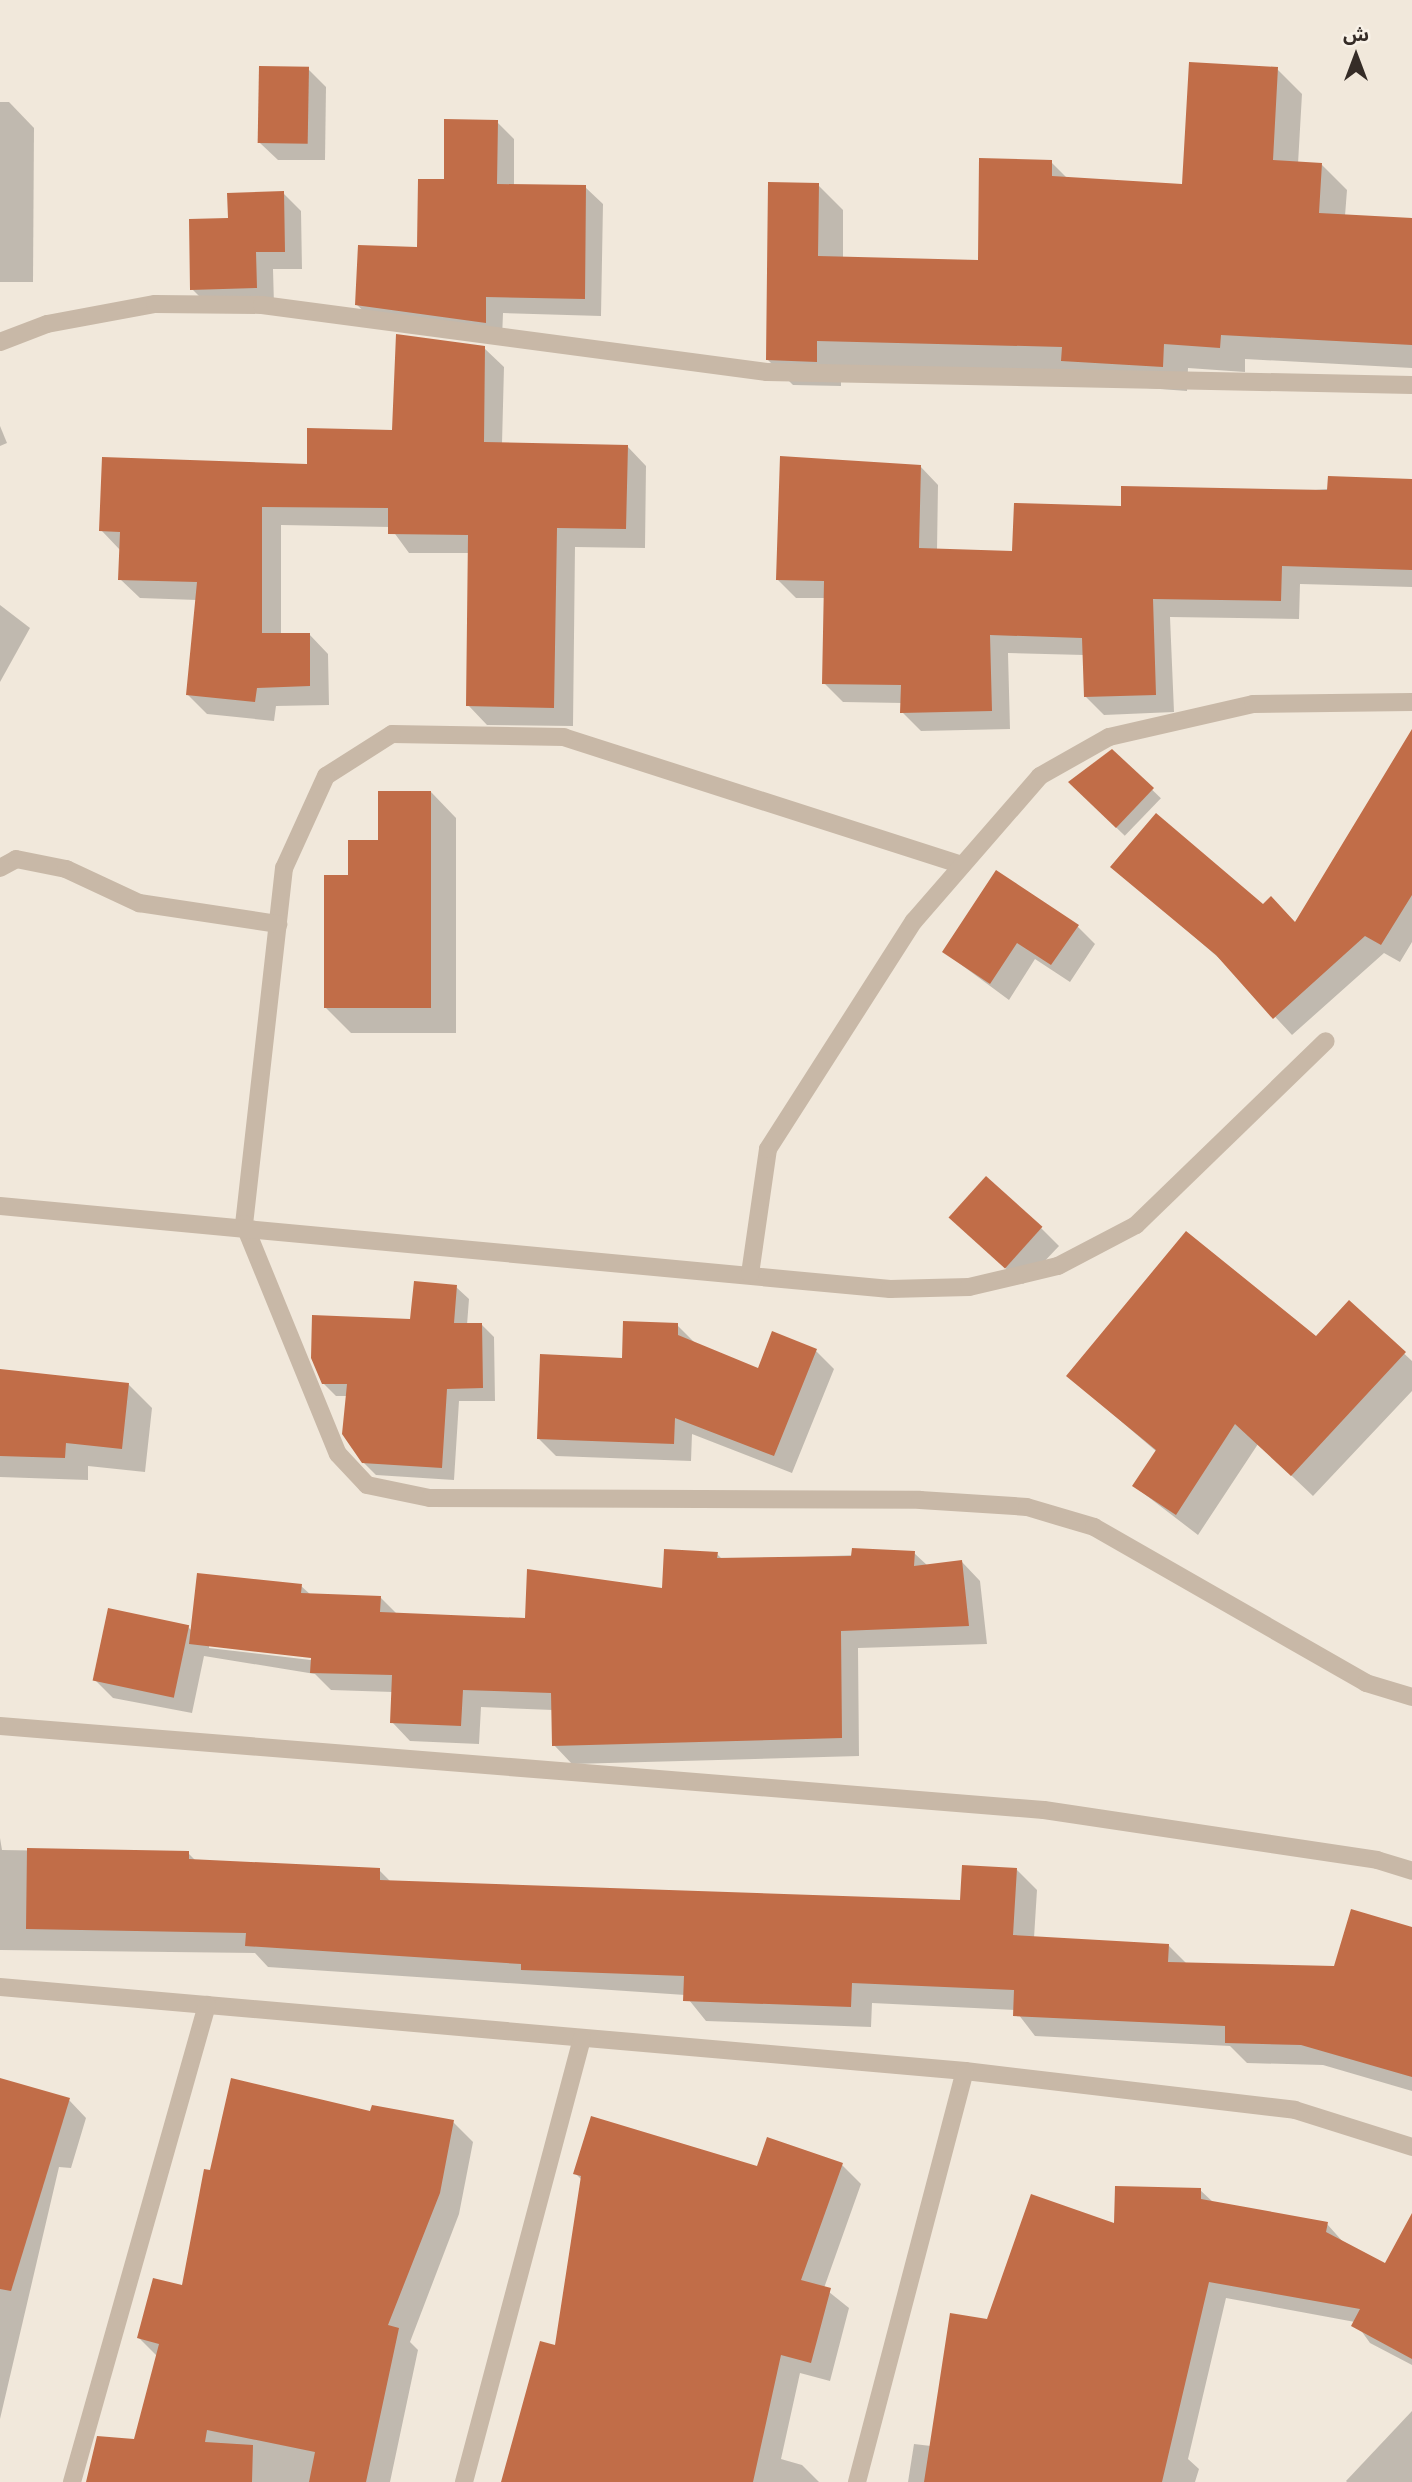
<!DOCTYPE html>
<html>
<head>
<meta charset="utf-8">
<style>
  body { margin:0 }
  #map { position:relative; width:1412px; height:2482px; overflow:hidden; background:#f1e8db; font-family:Karla,"Noto Sans Arabic",sans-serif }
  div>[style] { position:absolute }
  .shadow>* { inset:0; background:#0003; transform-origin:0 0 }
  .building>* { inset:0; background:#c16d48; transform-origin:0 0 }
  .minor>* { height:18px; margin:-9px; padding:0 9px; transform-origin:9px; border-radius:9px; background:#c8b8a7 }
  span { translate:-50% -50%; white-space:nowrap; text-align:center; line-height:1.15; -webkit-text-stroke:5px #f8f1e7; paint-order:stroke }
  .north { position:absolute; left:1321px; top:21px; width:70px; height:70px; -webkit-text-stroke:5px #f8f1e7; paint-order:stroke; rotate:0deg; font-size:19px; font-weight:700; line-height:28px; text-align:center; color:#352c27 }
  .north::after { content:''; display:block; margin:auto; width:24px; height:32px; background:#352c27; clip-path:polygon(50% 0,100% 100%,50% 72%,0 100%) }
</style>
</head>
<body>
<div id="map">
  <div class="shadow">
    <i style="clip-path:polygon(308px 69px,326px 87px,325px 160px,278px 160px,260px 143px)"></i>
    <i style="clip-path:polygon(1277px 69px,1302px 94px,1298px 164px,1322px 165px,1347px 190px,1345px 216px,1412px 220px,1412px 368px,1245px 359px,1245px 372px,1188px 368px,1187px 391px,841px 365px,841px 386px,793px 385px,768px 360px,818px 185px,843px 210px,843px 259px,980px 262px,1051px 162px,1068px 179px,1184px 186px)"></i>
    <i style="clip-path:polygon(0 102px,9px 102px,34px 128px,33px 282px,0 282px)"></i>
    <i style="clip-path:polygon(497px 122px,514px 139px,514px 186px,585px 187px,603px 204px,601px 316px,503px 313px,502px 339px,374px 321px,356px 304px,419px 249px,445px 181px)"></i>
    <i style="clip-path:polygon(283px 193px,301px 211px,302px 269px,273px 269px,274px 305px,210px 307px,192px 289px,229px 220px)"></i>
    <i style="clip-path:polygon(484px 348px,504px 367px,502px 444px,627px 446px,646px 466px,645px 548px,575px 547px,573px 726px,487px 725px,468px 705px,470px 553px,409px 553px,390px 527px,281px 525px,281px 634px,309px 634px,328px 654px,329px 705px,276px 706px,274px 721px,207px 714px,188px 695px,197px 600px,140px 598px,120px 579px,121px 551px,101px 530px,308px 466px,393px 432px)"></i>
    <i style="clip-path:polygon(0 426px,7px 443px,0 446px)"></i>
    <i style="clip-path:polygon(920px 466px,938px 485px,937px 551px,1014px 553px,1122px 508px,1412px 481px,1412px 587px,1300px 584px,1299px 619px,1170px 617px,1174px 712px,1104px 715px,1086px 697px,1084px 655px,1008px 653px,1010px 729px,921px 731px,902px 712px,903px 703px,843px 702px,824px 683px,826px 598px,796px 598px,777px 579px)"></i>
    <i style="clip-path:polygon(0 605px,30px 628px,0 682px)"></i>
    <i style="left:1112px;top:751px;width:68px;height:52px;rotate:44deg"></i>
    <i style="clip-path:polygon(431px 792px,456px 818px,456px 1033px,351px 1033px,325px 1007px,350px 877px)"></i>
    <i style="clip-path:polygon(1412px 792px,1412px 942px,1400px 962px,1384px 953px,1292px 1035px,1228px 966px,1113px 866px,1263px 906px,1296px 924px)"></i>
    <i style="clip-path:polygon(1077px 926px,1095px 944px,1070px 982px,1035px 959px,1009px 1000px,944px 952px)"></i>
    <i style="clip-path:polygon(1041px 1228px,1059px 1246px,1023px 1284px,969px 1235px)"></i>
    <i style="clip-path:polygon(456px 1287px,469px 1299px,467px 1325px,482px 1325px,494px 1337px,495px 1401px,459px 1401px,454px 1480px,376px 1475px,363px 1462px,347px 1396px,336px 1396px,323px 1383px)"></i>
    <i style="clip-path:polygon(1350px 1303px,1412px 1361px,1412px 1391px,1313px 1496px,1258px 1444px,1198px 1535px,1134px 1486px,1157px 1452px,1068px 1376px,1316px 1339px)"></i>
    <i style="clip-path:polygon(677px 1325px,695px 1343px,759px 1370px,816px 1351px,834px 1369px,792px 1473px,692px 1434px,691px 1461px,556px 1456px,538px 1438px,623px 1360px)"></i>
    <i style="clip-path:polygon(0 1371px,128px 1384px,152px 1408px,145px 1472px,88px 1466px,88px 1480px,0 1477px)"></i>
    <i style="clip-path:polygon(evenodd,914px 1553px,928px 1566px,962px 1562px,980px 1581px,987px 1644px,858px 1648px,859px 1756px,572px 1764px,554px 1745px,553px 1710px,481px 1707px,479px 1744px,410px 1741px,392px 1722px,393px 1692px,331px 1690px,315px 1674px,204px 1656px,192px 1713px,113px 1698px,95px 1680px,188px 1627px,192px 1631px,301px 1586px,311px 1595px,380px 1597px,398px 1615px,527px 1620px,663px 1590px,717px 1554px,723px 1560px,914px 1553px,209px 1645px,320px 1658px,319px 1661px,209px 1648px,209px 1645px)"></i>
    <i style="clip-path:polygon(0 1838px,2px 1850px,188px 1853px,196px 1861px,379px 1870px,392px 1883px,962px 1902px,1016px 1869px,1037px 1890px,1034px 1938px,1168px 1945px,1187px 1964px,1336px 1968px,1412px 1929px,1412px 2091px,1323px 2065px,1247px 2063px,1230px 2046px,1035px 2036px,1015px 2010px,872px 2003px,871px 2027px,706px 2021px,685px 1995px,268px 1967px,255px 1953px,0 1950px)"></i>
    <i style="clip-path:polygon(0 2080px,69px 2100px,86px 2118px,71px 2168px,59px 2167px,0 2419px)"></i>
    <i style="clip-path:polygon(372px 2113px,453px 2122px,473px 2142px,459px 2214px,410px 2342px,418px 2350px,390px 2482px,88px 2482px,136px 2440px,157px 2356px,139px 2338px,183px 2288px,211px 2172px)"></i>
    <i style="clip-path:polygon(842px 2165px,861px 2184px,824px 2288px,849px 2308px,830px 2381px,800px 2373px,781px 2459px,802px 2465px,819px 2482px,507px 2482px,557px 2347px,582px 2180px,575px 2173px)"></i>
    <i style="clip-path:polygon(1200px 2190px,1214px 2203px,1327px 2224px,1344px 2243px,1412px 2279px,1412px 2365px,1370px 2343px,1355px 2322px,1226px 2298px,1188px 2459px,1199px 2469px,1195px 2482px,908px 2482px,914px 2444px,931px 2446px,989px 2321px,1116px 2226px)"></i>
    <i style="clip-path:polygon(1412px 2411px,1412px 2482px,1347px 2482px,1346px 2481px)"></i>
  </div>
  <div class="building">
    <i style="clip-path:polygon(1189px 62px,1278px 67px,1273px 160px,1322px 163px,1319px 213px,1412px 218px,1412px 345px,1221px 335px,1220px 348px,1164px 344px,1163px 367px,1061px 361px,1062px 347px,817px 341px,817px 362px,766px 360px,768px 182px,819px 183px,818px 256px,978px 260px,979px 158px,1052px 160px,1052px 176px,1182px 184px)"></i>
    <i style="left:259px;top:66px;width:50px;height:77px;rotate:1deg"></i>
    <i style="clip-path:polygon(444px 119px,498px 120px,497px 184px,586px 185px,585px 299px,486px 297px,486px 323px,355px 305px,358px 245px,417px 247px,418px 179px,444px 179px)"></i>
    <i style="clip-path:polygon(284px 191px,285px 252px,256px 252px,257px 288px,190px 290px,189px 219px,228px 218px,227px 193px)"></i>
    <i style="clip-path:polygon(396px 334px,485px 346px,484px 442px,628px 445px,626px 529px,557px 528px,554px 708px,466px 706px,468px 535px,388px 534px,388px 508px,262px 507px,262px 633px,310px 633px,310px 686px,257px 688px,255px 702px,186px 695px,197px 582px,118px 580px,120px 532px,99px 531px,102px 457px,307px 464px,307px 428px,392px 430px)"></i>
    <i style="clip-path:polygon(780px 456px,921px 465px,919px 548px,1012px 551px,1014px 503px,1121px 506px,1121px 486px,1327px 490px,1328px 476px,1412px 479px,1412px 570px,1282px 566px,1281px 601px,1153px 599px,1156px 695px,1084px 697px,1082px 638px,990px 635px,992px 711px,900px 713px,901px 685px,822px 684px,824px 581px,776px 580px)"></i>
    <i style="clip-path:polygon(1412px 729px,1412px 895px,1381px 945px,1365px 936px,1273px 1019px,1216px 955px,1110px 867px,1156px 813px,1263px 904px,1271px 896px,1295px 922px)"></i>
    <i style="clip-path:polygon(1112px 749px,1154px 788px,1116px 828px,1068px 782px)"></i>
    <i style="clip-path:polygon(378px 791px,431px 791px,431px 1008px,324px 1008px,324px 875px,348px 875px,348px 840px,378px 840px)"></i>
    <i style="clip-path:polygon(996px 870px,1079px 925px,1051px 965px,1017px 943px,990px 984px,942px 952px)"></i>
    <i style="left:986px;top:1176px;width:76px;height:56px;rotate:42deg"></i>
    <i style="clip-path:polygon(1186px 1231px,1316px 1336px,1349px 1300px,1406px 1352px,1291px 1476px,1235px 1424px,1176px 1515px,1132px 1486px,1156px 1450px,1066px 1376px)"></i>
    <i style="clip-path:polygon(414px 1281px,457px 1285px,454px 1323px,482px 1323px,483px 1388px,447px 1389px,442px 1468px,362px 1463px,342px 1434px,347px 1384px,322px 1384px,311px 1358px,312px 1315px,410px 1319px)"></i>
    <i style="clip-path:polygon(623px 1321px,678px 1323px,678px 1335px,758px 1368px,772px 1331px,817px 1349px,774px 1456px,675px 1418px,674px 1444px,537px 1439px,540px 1354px,622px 1358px)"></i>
    <i style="clip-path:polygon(0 1369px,129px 1383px,122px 1449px,66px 1443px,65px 1458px,0 1456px)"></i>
    <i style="clip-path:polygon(852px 1548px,915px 1551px,914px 1566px,962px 1560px,969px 1626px,841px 1631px,842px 1738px,552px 1746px,551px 1693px,463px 1690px,461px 1726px,390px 1723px,392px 1675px,310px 1673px,311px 1658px,189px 1644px,197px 1573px,302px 1584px,301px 1593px,381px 1596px,380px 1612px,525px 1618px,527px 1569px,662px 1588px,664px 1549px,718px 1552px,717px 1558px,851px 1556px)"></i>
    <i style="left:108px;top:1608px;width:83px;height:74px;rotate:12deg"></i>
    <i style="clip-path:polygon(27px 1848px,189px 1851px,189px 1859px,380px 1868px,380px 1880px,960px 1900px,962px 1865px,1017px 1868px,1013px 1935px,1169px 1944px,1168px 1962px,1334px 1966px,1351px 1909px,1412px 1927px,1412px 2077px,1301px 2045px,1225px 2043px,1225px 2026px,1013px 2016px,1014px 1990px,852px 1983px,851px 2007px,683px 2001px,684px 1976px,521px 1970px,521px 1964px,245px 1946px,246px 1933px,26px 1929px)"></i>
    <i style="clip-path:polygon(0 2078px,70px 2098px,11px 2291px,0 2289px)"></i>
    <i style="clip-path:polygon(231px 2078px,370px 2111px,372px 2105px,454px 2120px,440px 2193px,388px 2325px,399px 2328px,366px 2482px,309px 2482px,315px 2452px,207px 2430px,205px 2442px,253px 2445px,252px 2482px,86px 2482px,97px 2436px,134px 2439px,159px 2344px,137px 2338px,153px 2278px,182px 2285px,204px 2169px,210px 2170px)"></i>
    <i style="clip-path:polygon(591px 2116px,757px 2166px,767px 2137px,843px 2163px,801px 2280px,831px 2288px,811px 2363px,781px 2355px,753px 2482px,501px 2482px,540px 2341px,555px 2345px,581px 2176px,573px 2174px)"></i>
    <i style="clip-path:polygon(1115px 2186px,1201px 2188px,1201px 2199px,1328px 2222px,1326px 2232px,1385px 2263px,1412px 2213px,1412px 2359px,1351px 2326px,1360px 2309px,1209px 2282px,1162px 2482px,924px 2482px,950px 2313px,987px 2319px,1031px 2194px,1114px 2223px)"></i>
  </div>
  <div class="minor">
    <i style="left:0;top:342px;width:50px;rotate:-21deg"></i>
    <i style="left:47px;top:324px;width:110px;rotate:-10.5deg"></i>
    <i style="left:155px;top:304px;width:107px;rotate:0.5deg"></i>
    <i style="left:262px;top:305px;width:509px;rotate:7.56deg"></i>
    <i style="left:767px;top:372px;width:645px;rotate:1.15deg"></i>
    <i style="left:962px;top:865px;width:418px;rotate:-162.2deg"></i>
    <i style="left:564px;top:737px;width:172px;rotate:-179deg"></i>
    <i style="left:392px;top:734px;width:78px;rotate:147.5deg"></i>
    <i style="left:326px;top:776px;width:101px;rotate:114.5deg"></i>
    <i style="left:284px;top:868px;width:358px;rotate:96.4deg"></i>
    <i style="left:244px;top:1224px;width:248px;rotate:67.8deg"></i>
    <i style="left:338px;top:1454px;width:42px;rotate:46.9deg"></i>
    <i style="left:367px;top:1485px;width:64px;rotate:11.7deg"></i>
    <i style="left:430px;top:1498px;width:490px;rotate:0.2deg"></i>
    <i style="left:920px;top:1500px;width:107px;rotate:3.7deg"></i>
    <i style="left:1027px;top:1507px;width:70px;rotate:16.6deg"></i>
    <i style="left:1094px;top:1527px;width:314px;rotate:29.8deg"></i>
    <i style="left:1366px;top:1683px;width:48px;rotate:16.9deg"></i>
    <i style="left:0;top:868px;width:18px;rotate:-29deg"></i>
    <i style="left:16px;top:859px;width:51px;rotate:11.3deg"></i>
    <i style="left:66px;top:869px;width:81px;rotate:25deg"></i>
    <i style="left:139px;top:903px;width:141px;rotate:8.6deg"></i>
    <i style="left:0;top:1206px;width:894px;rotate:5.33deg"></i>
    <i style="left:890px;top:1289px;width:79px;rotate:-1.5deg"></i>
    <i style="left:969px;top:1287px;width:91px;rotate:-13.3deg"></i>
    <i style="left:1058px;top:1266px;width:88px;rotate:-27.7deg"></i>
    <i style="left:1136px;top:1225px;width:264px;rotate:-44.1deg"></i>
    <i style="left:750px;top:1274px;width:126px;rotate:-81.8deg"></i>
    <i style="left:768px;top:1149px;width:271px;rotate:-57.4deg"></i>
    <i style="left:914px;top:921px;width:192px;rotate:-49deg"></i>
    <i style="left:1040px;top:776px;width:79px;rotate:-29.5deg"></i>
    <i style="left:1109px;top:737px;width:148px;rotate:-12.9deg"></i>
    <i style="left:1253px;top:704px;width:159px;rotate:-0.7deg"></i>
    <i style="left:0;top:1726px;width:1047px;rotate:4.6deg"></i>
    <i style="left:1044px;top:1810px;width:337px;rotate:8.5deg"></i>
    <i style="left:1377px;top:1860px;width:37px;rotate:17deg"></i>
    <i style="left:0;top:1987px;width:969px;rotate:4.97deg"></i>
    <i style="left:965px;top:2071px;width:332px;rotate:6.7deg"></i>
    <i style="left:1295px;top:2110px;width:123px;rotate:17.5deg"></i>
    <i style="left:72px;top:2482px;width:496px;rotate:-74.2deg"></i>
    <i style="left:464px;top:2482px;width:459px;rotate:-75.1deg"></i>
    <i style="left:857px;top:2482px;width:425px;rotate:-75.3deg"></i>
  </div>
  <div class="north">ش</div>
</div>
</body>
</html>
